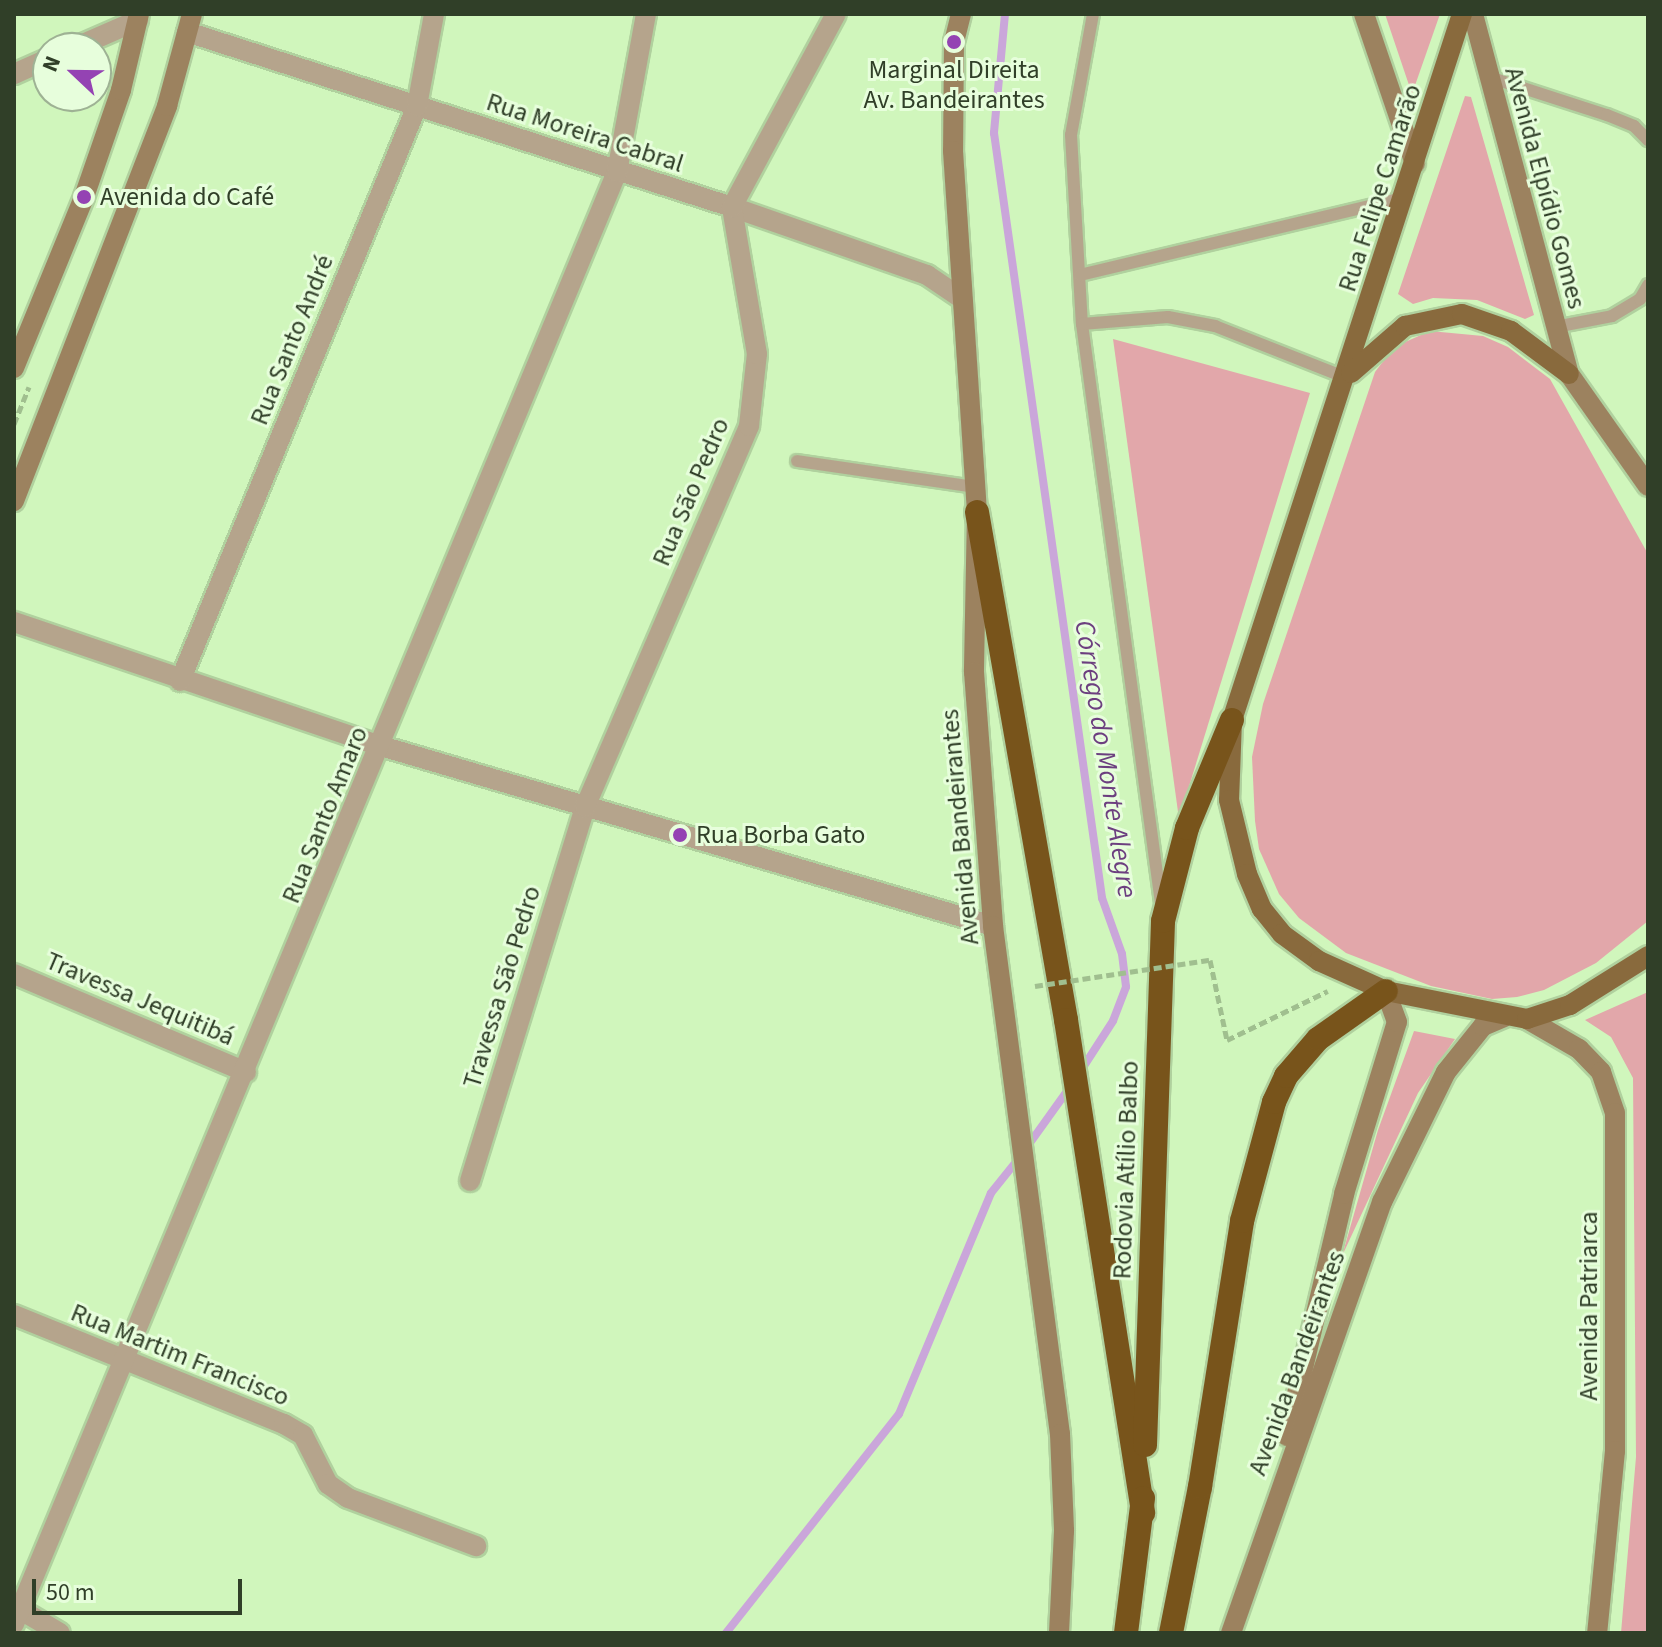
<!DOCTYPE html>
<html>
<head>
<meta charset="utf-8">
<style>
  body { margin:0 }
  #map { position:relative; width:1662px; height:1647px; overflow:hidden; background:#d0f6bc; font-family:"Source Sans 3",sans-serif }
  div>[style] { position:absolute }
  .green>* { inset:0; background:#e2a7aa }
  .stream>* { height:8px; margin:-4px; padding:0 4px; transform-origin:4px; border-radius:4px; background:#caa6da }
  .path>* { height:5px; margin-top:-2.5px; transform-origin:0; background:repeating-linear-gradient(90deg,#a0bf8f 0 8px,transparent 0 12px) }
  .roads { filter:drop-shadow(2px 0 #b0d19e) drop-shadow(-2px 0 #b0d19e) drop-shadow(0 2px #b0d19e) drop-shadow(0 -2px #b0d19e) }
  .lane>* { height:12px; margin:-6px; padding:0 6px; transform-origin:6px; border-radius:6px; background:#b5a48c }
  .street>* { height:20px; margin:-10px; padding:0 10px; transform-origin:10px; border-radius:10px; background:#b5a48c }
  .secondary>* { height:20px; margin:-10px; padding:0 10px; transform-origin:10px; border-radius:10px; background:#9c825f }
  .primary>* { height:20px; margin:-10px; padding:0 10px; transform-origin:10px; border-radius:10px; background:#896a3d }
  .highway>* { height:24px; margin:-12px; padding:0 12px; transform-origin:12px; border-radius:12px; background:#78541b }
  .path-bridge>* { height:5px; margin-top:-2.5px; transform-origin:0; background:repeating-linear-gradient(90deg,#a0bf8f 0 8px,transparent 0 12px) }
  .dots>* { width:22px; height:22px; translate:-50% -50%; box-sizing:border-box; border:4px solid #e7fedc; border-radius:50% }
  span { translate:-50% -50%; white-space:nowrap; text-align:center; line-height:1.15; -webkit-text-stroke:6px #e7fedc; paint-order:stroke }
  .poi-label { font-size:26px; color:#303f28 }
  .left { translate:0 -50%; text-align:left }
  .street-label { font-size:26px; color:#303f28 }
  .water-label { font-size:28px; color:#6c3f7f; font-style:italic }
  .frame { position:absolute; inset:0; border:16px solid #303f28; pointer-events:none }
  .north { position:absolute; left:32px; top:32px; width:80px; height:80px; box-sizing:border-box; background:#e7fedc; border:2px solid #9eb294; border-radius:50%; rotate:292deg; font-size:22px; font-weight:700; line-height:32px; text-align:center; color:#303f28 }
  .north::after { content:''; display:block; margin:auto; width:28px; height:36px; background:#9443b3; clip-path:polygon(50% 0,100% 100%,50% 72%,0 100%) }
  .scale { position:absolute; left:32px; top:1579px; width:210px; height:36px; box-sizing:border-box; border:4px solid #303f28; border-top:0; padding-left:10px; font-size:24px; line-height:28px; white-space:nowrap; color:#303f28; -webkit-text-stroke:6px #e7fedc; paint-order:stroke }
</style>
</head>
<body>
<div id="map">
  <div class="green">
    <i style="clip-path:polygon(1385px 14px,1440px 14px,1412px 94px)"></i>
    <i style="clip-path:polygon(1465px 96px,1471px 97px,1534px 315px,1525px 319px,1477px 300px,1433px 298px,1413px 304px,1398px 294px)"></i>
    <i style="clip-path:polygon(1430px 331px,1483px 336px,1508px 347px,1550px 379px,1648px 554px,1648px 921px,1596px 963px,1544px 990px,1517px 997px,1492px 999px,1431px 986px,1346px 953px,1299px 918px,1279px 894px,1259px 849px,1255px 821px,1252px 757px,1263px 704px,1375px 372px,1394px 347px)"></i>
    <i style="clip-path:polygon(1113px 339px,1310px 393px,1179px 819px)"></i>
    <i style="clip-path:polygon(1648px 992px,1648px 1633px,1621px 1633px,1636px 1457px,1633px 1078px,1611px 1037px,1585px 1020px)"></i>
    <i style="clip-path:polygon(1414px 1031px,1455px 1039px,1418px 1093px,1342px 1256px,1378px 1130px)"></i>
  </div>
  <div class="stream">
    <i style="left:1005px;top:14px;width:120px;rotate:95.3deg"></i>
    <i style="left:994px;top:133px;width:773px;rotate:81.96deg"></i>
    <i style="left:1102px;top:898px;width:59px;rotate:70.3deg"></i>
    <i style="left:1122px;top:954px;width:33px;rotate:83deg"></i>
    <i style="left:1126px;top:987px;width:36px;rotate:111deg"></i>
    <i style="left:1113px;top:1021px;width:61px;rotate:122.9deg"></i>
    <i style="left:1027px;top:1147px;width:74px;rotate:-54.4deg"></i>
    <i style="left:726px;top:1633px;width:279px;rotate:-51.7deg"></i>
    <i style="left:899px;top:1414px;width:239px;rotate:-67.4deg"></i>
    <i style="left:991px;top:1193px;width:45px;rotate:-51.3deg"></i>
  </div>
  <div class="path">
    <i style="left:14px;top:424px;width:40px;rotate:-68deg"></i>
    <i style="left:1210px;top:960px;width:82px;rotate:78deg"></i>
    <i style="left:1227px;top:1040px;width:112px;rotate:-25.9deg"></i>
  </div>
  <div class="roads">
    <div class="lane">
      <i style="left:1093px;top:14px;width:123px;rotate:100.3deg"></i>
      <i style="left:1071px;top:135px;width:189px;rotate:86.7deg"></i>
      <i style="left:1082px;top:324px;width:584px;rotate:82.23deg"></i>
      <i style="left:1489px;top:77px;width:124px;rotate:17.9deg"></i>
      <i style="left:1607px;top:115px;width:29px;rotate:22deg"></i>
      <i style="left:1634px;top:126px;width:20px;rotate:45deg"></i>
      <i style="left:1080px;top:275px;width:332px;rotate:-13.4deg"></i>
      <i style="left:1082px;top:324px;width:86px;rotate:-4.7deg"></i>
      <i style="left:1168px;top:317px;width:48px;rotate:10.8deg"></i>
      <i style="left:1215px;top:326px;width:142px;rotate:21.5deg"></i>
      <i style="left:1555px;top:327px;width:58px;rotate:-10.9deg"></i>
      <i style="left:1612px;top:316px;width:33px;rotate:-31deg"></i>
      <i style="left:1640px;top:299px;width:16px;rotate:-60deg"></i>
      <i style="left:797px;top:461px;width:180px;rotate:8.3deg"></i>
    </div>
    <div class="street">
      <i style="left:187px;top:32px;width:572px;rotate:17.8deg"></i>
      <i style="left:732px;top:207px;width:207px;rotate:19.2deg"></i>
      <i style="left:927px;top:275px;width:41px;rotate:34.1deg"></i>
      <i style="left:74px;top:48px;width:70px;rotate:-23.6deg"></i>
      <i style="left:14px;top:74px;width:37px;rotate:-24deg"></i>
      <i style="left:14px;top:622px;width:387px;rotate:18.7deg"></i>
      <i style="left:381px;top:746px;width:638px;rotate:16.39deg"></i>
      <i style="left:180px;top:681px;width:622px;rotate:-67.6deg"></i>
      <i style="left:417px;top:106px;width:94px;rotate:-79.5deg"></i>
      <i style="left:14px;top:974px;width:252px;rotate:22.9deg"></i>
      <i style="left:470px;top:1181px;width:391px;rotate:-72.9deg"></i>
      <i style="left:585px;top:807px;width:415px;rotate:-66.7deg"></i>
      <i style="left:749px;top:426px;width:72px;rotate:-83.7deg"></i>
      <i style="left:757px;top:354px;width:149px;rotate:-99.7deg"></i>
      <i style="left:732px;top:207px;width:219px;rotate:-61.7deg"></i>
      <i style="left:14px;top:1315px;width:291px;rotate:22deg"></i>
      <i style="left:284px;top:1424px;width:22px;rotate:30deg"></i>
      <i style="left:303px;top:1435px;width:55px;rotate:63deg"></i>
      <i style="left:328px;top:1484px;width:24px;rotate:35deg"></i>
      <i style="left:348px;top:1498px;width:137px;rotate:20.6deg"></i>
      <i style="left:14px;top:1606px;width:53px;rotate:30.4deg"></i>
      <i style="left:14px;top:1624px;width:1572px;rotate:-67.45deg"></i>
      <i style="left:617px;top:172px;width:161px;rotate:-79.6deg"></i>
    </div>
    <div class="secondary">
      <i style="left:961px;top:14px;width:29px;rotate:104deg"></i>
      <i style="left:954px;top:42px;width:109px;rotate:90.5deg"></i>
      <i style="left:953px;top:151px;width:362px;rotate:86.2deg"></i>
      <i style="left:977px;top:512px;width:160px;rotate:91.1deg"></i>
      <i style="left:974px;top:672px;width:255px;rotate:85.7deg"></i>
      <i style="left:993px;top:926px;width:512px;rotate:82.49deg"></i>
      <i style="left:1060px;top:1434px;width:97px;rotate:87.6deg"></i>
      <i style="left:1064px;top:1531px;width:102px;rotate:92.8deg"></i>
      <i style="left:1364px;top:14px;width:158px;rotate:71.2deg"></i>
      <i style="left:1473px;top:14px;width:373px;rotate:75.1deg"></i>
      <i style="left:1569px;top:374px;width:137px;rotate:54.8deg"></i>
      <i style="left:14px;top:368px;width:185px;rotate:-67.7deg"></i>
      <i style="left:84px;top:197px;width:113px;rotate:-70.9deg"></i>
      <i style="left:121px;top:90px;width:78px;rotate:-76.7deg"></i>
      <i style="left:14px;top:501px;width:424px;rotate:-68.8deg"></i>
      <i style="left:167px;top:106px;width:95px;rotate:-74.8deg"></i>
      <i style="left:1527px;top:1019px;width:60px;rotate:30deg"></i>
      <i style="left:1579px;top:1049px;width:32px;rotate:46deg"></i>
      <i style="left:1601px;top:1072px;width:43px;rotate:71.1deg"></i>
      <i style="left:1615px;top:1113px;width:338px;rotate:90deg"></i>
      <i style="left:1615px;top:1451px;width:183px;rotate:95.6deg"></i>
      <i style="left:1287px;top:1436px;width:249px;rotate:-76.7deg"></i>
      <i style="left:1344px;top:1194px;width:180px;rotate:-72.9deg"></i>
      <i style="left:1397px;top:1022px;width:33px;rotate:-110deg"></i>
      <i style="left:1231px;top:1633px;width:457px;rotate:-70.7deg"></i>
      <i style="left:1382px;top:1202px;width:145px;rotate:-63.8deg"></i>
      <i style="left:1446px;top:1072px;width:59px;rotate:-51.2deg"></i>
      <i style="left:1483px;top:1026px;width:23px;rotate:-23deg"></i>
    </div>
    <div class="primary">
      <i style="left:1462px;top:14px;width:743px;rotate:108.04deg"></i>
      <i style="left:1232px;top:720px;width:80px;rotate:92.1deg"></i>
      <i style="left:1229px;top:800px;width:76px;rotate:76.3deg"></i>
      <i style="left:1247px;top:874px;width:38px;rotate:67deg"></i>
      <i style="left:1262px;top:909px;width:32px;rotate:51deg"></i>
      <i style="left:1282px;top:934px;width:46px;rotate:36.1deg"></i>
      <i style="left:1319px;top:961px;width:73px;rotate:24.1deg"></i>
      <i style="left:1386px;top:991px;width:144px;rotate:11.2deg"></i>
      <i style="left:1527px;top:1019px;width:45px;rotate:-18deg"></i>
      <i style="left:1570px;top:1005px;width:92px;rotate:-32.1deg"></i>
      <i style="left:1351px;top:373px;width:72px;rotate:-41deg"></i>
      <i style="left:1405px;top:326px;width:58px;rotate:-11.9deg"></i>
      <i style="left:1462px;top:314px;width:52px;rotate:19.1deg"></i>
      <i style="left:1511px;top:331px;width:72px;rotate:36.6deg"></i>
    </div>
    <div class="highway">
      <i style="left:977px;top:512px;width:516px;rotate:80.06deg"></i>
      <i style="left:1066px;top:1020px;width:499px;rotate:81.1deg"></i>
      <i style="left:1145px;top:1445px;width:524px;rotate:-88.03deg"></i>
      <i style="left:1163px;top:921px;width:96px;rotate:-75.5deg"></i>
      <i style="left:1187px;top:828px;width:117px;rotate:-67.4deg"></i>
      <i style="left:1126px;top:1633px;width:136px;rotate:-82.8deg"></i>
      <i style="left:1171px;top:1633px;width:149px;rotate:-78.8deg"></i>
      <i style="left:1200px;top:1487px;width:269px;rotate:-81deg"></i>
      <i style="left:1242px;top:1221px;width:123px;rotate:-74.9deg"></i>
      <i style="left:1274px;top:1102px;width:29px;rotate:-65deg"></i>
      <i style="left:1286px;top:1076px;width:49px;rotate:-49.1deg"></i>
      <i style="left:1318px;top:1039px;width:83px;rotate:-35.2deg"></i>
    </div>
  </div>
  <div class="path-bridge">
    <i style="left:1035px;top:986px;width:177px;rotate:-8.5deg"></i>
  </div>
  <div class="dots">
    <i style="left:954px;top:42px;background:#9443b3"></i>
    <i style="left:84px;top:197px;background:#9443b3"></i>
    <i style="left:680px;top:835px;background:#9443b3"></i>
  </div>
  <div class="poi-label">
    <span style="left:954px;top:85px">Marginal Direita<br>Av. Bandeirantes</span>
    <span class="left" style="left:100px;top:197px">Avenida do Café</span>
    <span class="left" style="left:696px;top:835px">Rua Borba Gato</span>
  </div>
  <div class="street-label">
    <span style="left:585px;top:133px;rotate:18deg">Rua Moreira Cabral</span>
    <span style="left:1380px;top:188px;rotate:-72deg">Rua Felipe Camarão</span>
    <span style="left:1545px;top:188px;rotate:75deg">Avenida Elpídio Gomes</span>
    <span style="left:292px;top:340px;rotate:-68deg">Rua Santo André</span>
    <span style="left:691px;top:492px;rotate:-67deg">Rua São Pedro</span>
    <span style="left:325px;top:815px;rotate:-68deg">Rua Santo Amaro</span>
    <span style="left:960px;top:827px;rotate:-95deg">Avenida Bandeirantes</span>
    <span style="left:502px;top:987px;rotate:-73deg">Travessa São Pedro</span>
    <span style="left:140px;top:999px;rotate:23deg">Travessa Jequitibá</span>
    <span style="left:1126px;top:1170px;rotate:-88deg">Rodovia Atílio Balbo</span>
    <span style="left:1589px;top:1306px;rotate:-90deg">Avenida Patriarca</span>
    <span style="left:180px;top:1355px;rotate:22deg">Rua Martim Francisco</span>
    <span style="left:1297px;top:1363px;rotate:-70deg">Avenida Bandeirantes</span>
  </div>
  <div class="water-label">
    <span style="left:1106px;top:759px;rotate:81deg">Córrego do Monte Alegre</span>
  </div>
  <div class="frame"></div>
  <div class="north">N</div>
  <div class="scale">50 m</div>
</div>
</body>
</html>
